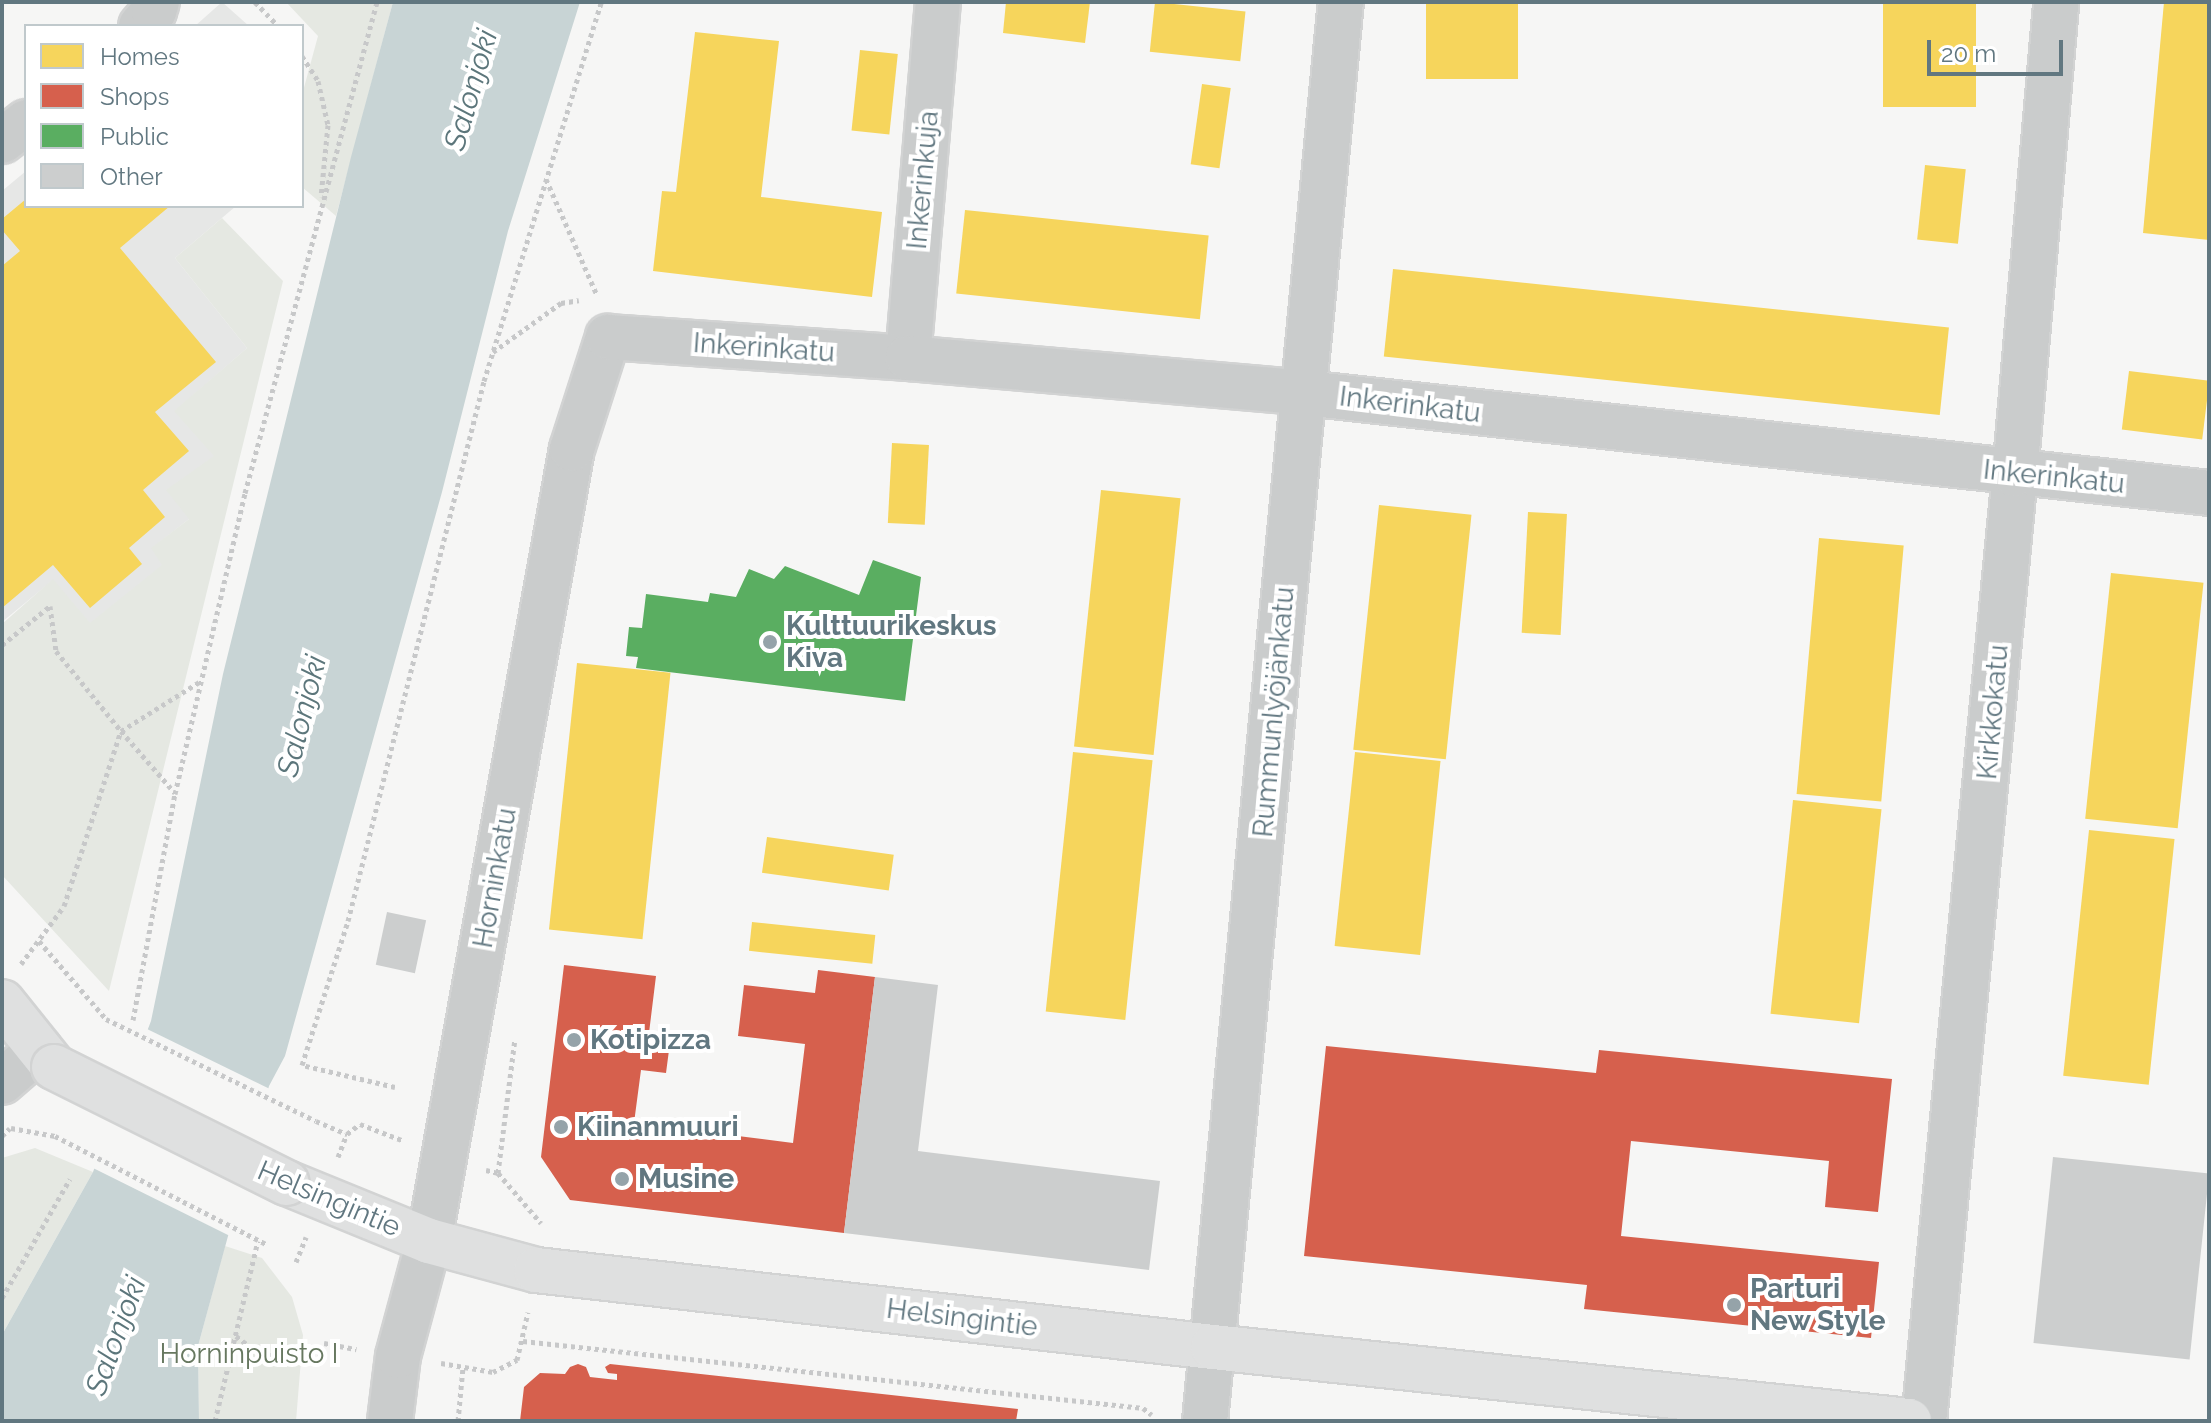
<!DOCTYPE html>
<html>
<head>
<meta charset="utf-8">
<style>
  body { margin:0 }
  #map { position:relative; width:2211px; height:1423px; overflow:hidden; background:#f6f6f5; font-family:Raleway,sans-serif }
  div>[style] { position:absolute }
  .built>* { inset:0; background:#e6e7e6 }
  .green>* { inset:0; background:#e5e8e2 }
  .water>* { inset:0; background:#c8d4d5 }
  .pier>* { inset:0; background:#f6f6f5 }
  .homes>* { inset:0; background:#f6d55c; transform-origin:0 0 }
  .shops>* { inset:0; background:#d6604d }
  .public>* { inset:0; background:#5aae61 }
  .building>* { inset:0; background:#cccece; transform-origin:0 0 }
  .path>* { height:5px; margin-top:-2.5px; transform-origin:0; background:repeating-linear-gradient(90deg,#c7c8c9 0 4px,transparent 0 8px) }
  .roads { filter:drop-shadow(2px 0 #d2d3d3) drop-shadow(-2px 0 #d2d3d3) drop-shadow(0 2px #d2d3d3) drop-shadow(0 -2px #d2d3d3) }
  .minor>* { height:44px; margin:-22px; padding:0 22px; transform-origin:22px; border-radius:22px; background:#cacccc }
  .major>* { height:44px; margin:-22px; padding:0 22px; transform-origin:22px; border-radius:22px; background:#dfe0e0 }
  .path-bridge>* { height:5px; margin-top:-2.5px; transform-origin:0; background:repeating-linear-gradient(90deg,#c7c8c9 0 4px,transparent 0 8px) }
  .bridges { filter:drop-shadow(2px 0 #d2d3d3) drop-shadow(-2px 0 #d2d3d3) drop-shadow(0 2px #d2d3d3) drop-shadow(0 -2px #d2d3d3) }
  .major-bridge>* { height:44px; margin:-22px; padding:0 22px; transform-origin:22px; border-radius:22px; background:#dfe0e0 }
  .dots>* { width:22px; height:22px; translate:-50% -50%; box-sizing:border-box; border:4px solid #fff; border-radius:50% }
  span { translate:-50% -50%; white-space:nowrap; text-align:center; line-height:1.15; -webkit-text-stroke:8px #fff; paint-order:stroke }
  .street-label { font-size:28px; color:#617780 }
  .poi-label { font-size:28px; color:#617780; font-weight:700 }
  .left { translate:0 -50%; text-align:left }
  .park-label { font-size:28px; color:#677860 }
  .water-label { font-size:30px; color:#5c767b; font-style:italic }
  .frame { position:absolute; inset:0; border:4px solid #617780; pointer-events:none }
  .legend { position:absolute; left:24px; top:24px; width:280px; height:184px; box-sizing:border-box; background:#fff; border:2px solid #c0c9cc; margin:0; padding:10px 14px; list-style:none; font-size:24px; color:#617780 }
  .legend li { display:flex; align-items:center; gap:16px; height:40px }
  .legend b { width:40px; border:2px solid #c0c9cc }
  .scale { position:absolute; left:1927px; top:40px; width:136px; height:36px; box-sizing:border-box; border:4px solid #617780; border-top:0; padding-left:10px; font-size:24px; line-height:28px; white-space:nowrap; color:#617780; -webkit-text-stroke:6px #fff; paint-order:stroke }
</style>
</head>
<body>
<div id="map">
  <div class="built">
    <i style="clip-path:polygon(222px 2px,249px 26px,195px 26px)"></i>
    <i style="clip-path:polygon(26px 171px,26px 206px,236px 206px,175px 258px,247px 348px,175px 411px,215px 456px,189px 519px,152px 548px,163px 565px,90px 624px,53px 580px,2px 622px,2px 191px)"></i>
  </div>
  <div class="green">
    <i style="clip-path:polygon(286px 2px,393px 2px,336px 216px,302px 187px,302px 95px,318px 36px)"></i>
    <i style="clip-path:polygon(222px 218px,283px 281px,109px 991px,2px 875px,2px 624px,53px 579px,90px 623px,162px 565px,151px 548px,189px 519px,166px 490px,214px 456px,174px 411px,247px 348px,175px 258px)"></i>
    <i style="clip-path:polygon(35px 1148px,93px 1172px,2px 1335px,2px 1158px)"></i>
    <i style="clip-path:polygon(225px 1246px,262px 1258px,292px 1297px,303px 1335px,296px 1421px,199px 1421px,198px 1346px)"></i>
  </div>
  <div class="water">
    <i style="clip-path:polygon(393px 2px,580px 2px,508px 231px,442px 492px,285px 1056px,269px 1086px,198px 1346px,199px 1421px,2px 1421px,2px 1335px,93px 1172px,151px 1021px,223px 674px,351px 157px)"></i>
  </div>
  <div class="pier">
    <i style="clip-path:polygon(145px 1028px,272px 1090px,232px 1237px,91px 1167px)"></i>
  </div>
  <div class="homes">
    <i style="clip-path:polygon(1006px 2px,1090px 2px,1085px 43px,1003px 33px)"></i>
    <i style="left:1155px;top:2px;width:91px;height:50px;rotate:6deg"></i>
    <i style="left:1426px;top:2px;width:92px;height:77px"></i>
    <i style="left:1883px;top:2px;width:93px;height:105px"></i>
    <i style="clip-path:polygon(2164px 2px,2209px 2px,2209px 240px,2143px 233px)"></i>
    <i style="clip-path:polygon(695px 32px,779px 41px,761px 197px,882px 212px,872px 297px,653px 271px,662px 191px,676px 192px)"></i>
    <i style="left:860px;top:50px;width:38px;height:81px;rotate:6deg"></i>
    <i style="left:1202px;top:84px;width:29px;height:81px;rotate:8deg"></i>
    <i style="left:1925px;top:165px;width:41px;height:75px;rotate:6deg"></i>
    <i style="clip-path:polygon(26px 199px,26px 206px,170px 206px,120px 248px,216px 362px,155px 412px,189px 451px,143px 490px,165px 517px,129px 548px,142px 564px,90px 608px,53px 565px,2px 608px,2px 266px,20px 251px,2px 230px,2px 219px)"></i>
    <i style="left:965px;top:210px;width:245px;height:84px;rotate:6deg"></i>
    <i style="left:1393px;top:269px;width:559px;height:88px;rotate:6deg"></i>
    <i style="left:2129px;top:371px;width:81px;height:59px;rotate:7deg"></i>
    <i style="left:892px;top:443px;width:37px;height:80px;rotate:3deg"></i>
    <i style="left:1101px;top:490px;width:80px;height:258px;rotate:6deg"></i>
    <i style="left:1379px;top:505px;width:93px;height:246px;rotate:6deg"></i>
    <i style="left:1528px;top:512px;width:39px;height:121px;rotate:3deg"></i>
    <i style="left:1819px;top:538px;width:85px;height:257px;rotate:5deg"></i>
    <i style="left:2111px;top:573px;width:93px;height:247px;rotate:6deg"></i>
    <i style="left:577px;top:663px;width:94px;height:268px;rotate:6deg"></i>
    <i style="left:1073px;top:752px;width:80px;height:261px;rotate:6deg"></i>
    <i style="left:1355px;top:752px;width:86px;height:195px;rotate:6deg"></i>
    <i style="left:1793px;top:800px;width:89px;height:215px;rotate:6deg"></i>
    <i style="left:2089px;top:830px;width:86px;height:247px;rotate:6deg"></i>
    <i style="left:767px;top:837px;width:128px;height:36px;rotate:8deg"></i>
    <i style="left:752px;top:922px;width:124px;height:29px;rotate:6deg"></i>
  </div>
  <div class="shops">
    <i style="clip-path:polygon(564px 965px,656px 976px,649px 1033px,671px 1035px,666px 1073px,641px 1070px,634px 1123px,793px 1143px,805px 1044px,738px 1036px,744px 985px,815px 993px,818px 970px,875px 977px,844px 1233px,570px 1200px,541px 1157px)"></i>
    <i style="clip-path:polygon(1326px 1046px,1596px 1073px,1599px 1050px,1892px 1079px,1878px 1212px,1825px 1207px,1829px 1161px,1631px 1141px,1621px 1236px,1879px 1262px,1871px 1338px,1584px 1309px,1587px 1285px,1304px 1256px)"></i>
    <i style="clip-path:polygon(578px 1364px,586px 1367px,590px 1377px,617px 1380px,617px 1374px,608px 1373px,605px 1367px,610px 1364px,1018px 1409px,1016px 1421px,520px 1421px,524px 1387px,540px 1373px,565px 1374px,570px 1367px)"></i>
  </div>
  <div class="public">
    <i style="clip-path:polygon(873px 560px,921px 577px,905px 701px,636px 668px,638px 657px,626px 656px,629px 627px,642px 628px,646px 594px,708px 602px,710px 593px,736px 597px,749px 569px,774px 579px,785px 566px,859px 595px)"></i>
  </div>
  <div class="building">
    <i style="left:387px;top:912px;width:40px;height:54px;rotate:12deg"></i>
    <i style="clip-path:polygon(875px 977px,938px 985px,918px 1151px,1160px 1181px,1149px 1270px,844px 1233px)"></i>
    <i style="left:2053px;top:1157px;width:157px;height:187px;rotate:6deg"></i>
  </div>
  <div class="path">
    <i style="left:255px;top:2px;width:33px;rotate:46deg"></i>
    <i style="left:302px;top:56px;width:30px;rotate:57deg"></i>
    <i style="left:318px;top:81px;width:45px;rotate:77.2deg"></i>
    <i style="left:328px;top:125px;width:72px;rotate:95.6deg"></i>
    <i style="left:546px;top:179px;width:127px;rotate:66.3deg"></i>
    <i style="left:493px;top:352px;width:84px;rotate:-35.8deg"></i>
    <i style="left:561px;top:303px;width:18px;rotate:-9deg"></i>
    <i style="left:50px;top:606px;width:45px;rotate:82.4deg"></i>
    <i style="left:56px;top:651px;width:103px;rotate:50.9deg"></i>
    <i style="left:121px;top:731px;width:94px;rotate:-32deg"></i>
    <i style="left:2px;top:645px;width:62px;rotate:-39.1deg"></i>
    <i style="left:39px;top:941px;width:103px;rotate:49.3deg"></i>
    <i style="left:21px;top:964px;width:72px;rotate:-53.4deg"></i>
    <i style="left:64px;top:906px;width:184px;rotate:-72deg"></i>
    <i style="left:121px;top:731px;width:82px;rotate:48.9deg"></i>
    <i style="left:133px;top:1020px;width:230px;rotate:-79.5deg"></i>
    <i style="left:175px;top:794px;width:309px;rotate:-76.9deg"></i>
    <i style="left:245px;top:493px;width:508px;rotate:-74.95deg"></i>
    <i style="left:395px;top:1087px;width:96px;rotate:-166.7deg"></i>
    <i style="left:302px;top:1065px;width:151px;rotate:-72.3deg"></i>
    <i style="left:348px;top:921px;width:557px;rotate:-75.86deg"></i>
    <i style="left:484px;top:381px;width:397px;rotate:-72.8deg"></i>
    <i style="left:316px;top:1121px;width:34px;rotate:23deg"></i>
    <i style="left:11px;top:1128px;width:45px;rotate:10.3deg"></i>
    <i style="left:2px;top:1136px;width:11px;rotate:-45deg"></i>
    <i style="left:338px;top:1157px;width:25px;rotate:-69deg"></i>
    <i style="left:347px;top:1134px;width:16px;rotate:-38deg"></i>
    <i style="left:360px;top:1124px;width:45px;rotate:20.9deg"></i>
    <i style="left:486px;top:1170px;width:12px;rotate:14deg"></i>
    <i style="left:498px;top:1173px;width:66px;rotate:49.3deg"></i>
    <i style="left:498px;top:1173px;width:135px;rotate:-82.8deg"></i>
    <i style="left:296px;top:1262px;width:27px;rotate:-68deg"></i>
    <i style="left:2px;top:1298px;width:137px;rotate:-60.3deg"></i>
    <i style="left:236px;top:1336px;width:31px;rotate:37deg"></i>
    <i style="left:261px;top:1355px;width:62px"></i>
    <i style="left:523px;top:1341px;width:624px;rotate:6.17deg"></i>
    <i style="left:1143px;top:1408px;width:11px;rotate:38deg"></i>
    <i style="left:324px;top:1343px;width:33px;rotate:11deg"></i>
    <i style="left:441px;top:1363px;width:53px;rotate:9.8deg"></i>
    <i style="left:493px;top:1372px;width:27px;rotate:-27deg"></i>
    <i style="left:517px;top:1360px;width:49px;rotate:-77.1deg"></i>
    <i style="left:215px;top:1421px;width:185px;rotate:-76.6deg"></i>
    <i style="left:458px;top:1421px;width:54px;rotate:-84.7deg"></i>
  </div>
  <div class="roads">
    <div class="minor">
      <i style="left:141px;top:26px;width:20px;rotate:-49deg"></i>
      <i style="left:154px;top:11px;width:9px;rotate:-72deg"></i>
      <i style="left:2px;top:141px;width:31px;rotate:-38deg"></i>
      <i style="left:908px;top:358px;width:357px;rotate:-85.2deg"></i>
      <i style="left:2px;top:1082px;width:50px;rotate:-41deg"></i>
      <i style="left:390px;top:1421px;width:65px;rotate:-83deg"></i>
      <i style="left:398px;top:1356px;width:119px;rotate:-74.9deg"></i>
      <i style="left:429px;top:1241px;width:805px;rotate:-79.77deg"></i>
      <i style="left:572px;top:449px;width:118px;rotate:-72.2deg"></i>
      <i style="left:608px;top:337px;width:301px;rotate:4deg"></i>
      <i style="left:908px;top:358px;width:399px;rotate:5deg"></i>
      <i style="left:1305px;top:393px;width:910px;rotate:6.31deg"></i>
      <i style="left:1205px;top:1421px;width:1426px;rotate:-84.53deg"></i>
      <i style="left:1924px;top:1421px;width:951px;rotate:-84.51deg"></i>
      <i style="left:2015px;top:474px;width:474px;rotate:-85deg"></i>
    </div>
    <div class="major">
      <i style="left:2px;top:1002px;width:83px;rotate:51.3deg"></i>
      <i style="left:287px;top:1183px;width:153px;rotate:22.2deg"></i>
      <i style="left:429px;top:1241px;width:111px;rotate:15.2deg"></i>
      <i style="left:536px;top:1270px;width:681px;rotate:6.49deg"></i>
      <i style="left:1213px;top:1347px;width:700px;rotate:6.07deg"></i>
    </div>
  </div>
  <div class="path-bridge">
    <i style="left:106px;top:1019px;width:233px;rotate:25.9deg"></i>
    <i style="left:55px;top:1136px;width:237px;rotate:27.1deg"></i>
  </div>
  <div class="bridges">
    <div class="major-bridge">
      <i style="left:54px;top:1067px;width:260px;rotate:26.5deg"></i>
    </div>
  </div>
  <div class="dots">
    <i style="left:770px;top:642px;background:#95a3a9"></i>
    <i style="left:574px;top:1040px;background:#95a3a9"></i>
    <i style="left:561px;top:1127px;background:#95a3a9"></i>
    <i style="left:622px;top:1179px;background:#95a3a9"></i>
    <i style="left:1734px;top:1305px;background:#95a3a9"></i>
  </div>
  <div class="street-label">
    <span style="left:923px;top:180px;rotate:-85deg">Inkerinkuja</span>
    <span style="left:764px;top:348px;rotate:4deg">Inkerinkatu</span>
    <span style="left:1410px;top:405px;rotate:7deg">Inkerinkatu</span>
    <span style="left:2054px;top:477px;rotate:6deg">Inkerinkatu</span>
    <span style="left:1274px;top:712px;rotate:-85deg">Rummunlyöjänkatu</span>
    <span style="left:1993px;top:712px;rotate:-85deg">Kirkkokatu</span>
    <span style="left:495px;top:878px;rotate:-80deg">Horninkatu</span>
    <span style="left:329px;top:1199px;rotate:23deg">Helsingintie</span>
    <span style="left:962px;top:1318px;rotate:7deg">Helsingintie</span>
  </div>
  <div class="poi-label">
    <span class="left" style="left:786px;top:642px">Kulttuurikeskus<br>Kiva</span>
    <span class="left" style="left:590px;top:1040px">Kotipizza</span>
    <span class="left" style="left:577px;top:1127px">Kiinanmuuri</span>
    <span class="left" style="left:638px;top:1179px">Musine</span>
    <span class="left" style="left:1750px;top:1305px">Parturi<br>New Style</span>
  </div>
  <div class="park-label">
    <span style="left:249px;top:1354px">Horninpuisto I</span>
  </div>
  <div class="water-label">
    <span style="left:471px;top:90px;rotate:-74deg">Salonjoki</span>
    <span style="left:302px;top:716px;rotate:-76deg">Salonjoki</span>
    <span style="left:116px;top:1336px;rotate:-70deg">Salonjoki</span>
  </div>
  <div class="frame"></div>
  <ul class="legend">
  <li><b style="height:22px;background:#f6d55c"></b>Homes</li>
  <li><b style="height:22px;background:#d6604d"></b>Shops</li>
  <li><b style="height:22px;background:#5aae61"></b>Public</li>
  <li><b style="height:22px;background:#cccece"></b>Other</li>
  </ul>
  <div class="scale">20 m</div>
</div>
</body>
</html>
